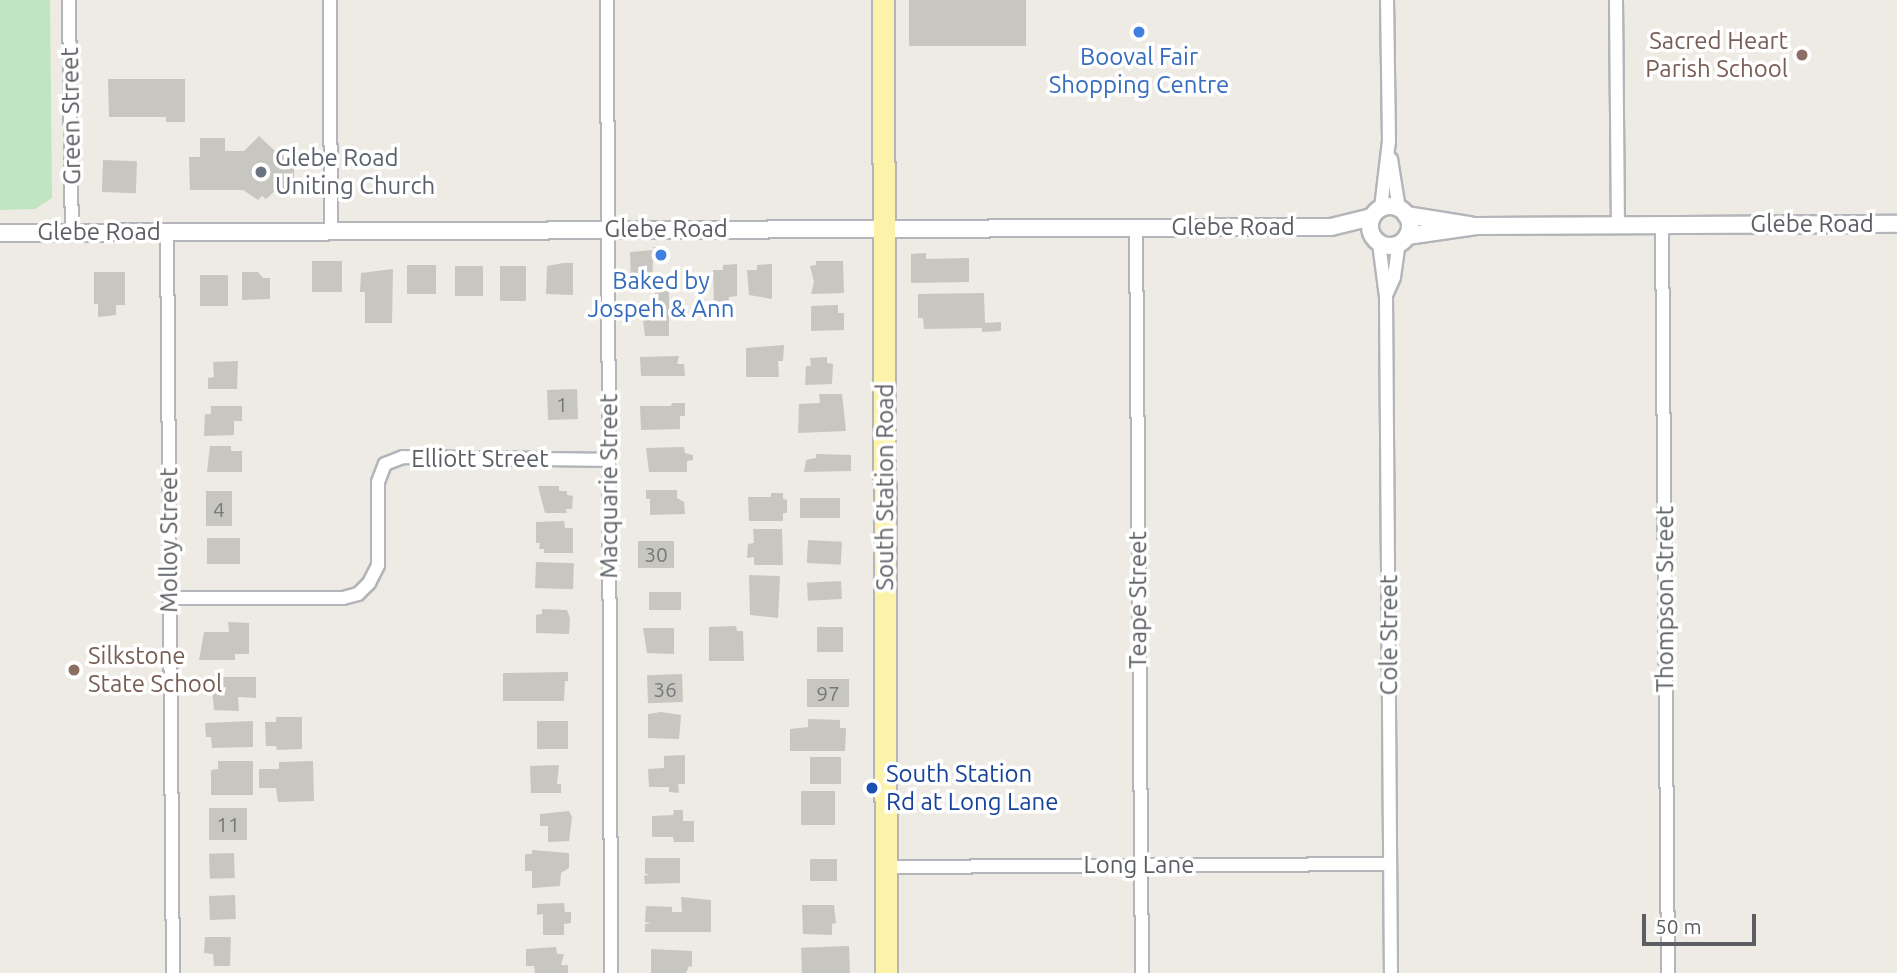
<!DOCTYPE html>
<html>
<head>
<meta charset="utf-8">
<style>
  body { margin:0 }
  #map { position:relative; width:1897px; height:973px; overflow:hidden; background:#edebe3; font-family:Ubuntu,sans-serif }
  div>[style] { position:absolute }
  .green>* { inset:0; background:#c0e5c1 }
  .building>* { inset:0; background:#c8c6c0; transform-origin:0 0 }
  .roads { filter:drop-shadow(2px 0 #b3b5ba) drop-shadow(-2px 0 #b3b5ba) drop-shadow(0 2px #b3b5ba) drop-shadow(0 -2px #b3b5ba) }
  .minor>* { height:12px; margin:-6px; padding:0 6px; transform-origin:6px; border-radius:6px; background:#fff }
  .tertiary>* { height:16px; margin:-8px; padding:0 8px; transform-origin:8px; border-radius:8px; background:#fff }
  .tertiary>.ring { margin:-8px; padding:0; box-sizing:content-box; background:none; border:16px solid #fff; border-radius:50% }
  .primary>* { height:21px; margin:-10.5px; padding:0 10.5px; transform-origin:10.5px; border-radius:10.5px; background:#fdf2a9 }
  .dots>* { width:19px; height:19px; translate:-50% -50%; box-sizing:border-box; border:4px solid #fff; border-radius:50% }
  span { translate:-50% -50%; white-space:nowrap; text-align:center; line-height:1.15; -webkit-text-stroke:7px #fff; paint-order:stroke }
  .number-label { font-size:21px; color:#76787a }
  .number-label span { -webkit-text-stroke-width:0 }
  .education-label { font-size:24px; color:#785e54 }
  .right { translate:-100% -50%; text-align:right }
  .left { translate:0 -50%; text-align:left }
  .shop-label { font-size:24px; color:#366cbe }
  .street-label { font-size:24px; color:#5b5e63 }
  .worship-label { font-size:24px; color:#5b616d }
  .transit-label { font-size:24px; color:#164399 }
  .scale { position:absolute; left:1642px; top:914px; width:114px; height:32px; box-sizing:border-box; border:4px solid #5b5e63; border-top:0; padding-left:9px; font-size:21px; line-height:24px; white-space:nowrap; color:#5b5e63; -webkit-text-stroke:5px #fff; paint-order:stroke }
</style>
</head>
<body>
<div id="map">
  <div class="green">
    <i style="clip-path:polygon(0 0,50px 0,52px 198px,35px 209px,0 210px)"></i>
  </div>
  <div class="building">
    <i style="left:909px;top:0;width:117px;height:46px"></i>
    <i style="clip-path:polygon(108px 79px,185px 79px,185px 122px,166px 122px,166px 117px,109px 117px)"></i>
    <i style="clip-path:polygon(259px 136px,276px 152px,294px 152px,294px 191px,275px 191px,266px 199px,262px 196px,258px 200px,243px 190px,190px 190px,189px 157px,200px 157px,200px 138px,225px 138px,225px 151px,244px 151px)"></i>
    <i style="left:103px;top:160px;width:34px;height:32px;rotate:2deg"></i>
    <i style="clip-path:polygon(653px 247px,667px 247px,668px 261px,653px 261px,652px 282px,631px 282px,630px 252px,654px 250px)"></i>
    <i style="clip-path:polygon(926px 253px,926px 259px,969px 258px,969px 282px,911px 283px,911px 254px)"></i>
    <i style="left:312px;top:261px;width:30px;height:31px"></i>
    <i style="clip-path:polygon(816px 261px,843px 261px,844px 293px,811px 294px,814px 282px,810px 266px,816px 265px)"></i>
    <i style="clip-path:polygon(563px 263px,573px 263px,573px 295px,546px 294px,547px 266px)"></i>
    <i style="clip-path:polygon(737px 264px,737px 296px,729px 297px,728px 306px,714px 305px,713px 270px,723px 270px,723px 265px)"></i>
    <i style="clip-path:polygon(772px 264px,772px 299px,749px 295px,747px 270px,757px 270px,757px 265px)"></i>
    <i style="left:436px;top:265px;width:29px;height:29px;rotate:90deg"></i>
    <i style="left:455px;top:266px;width:28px;height:30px"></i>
    <i style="left:500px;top:266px;width:26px;height:35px"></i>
    <i style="clip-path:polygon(393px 269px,392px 323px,365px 323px,365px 292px,360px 292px,361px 273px)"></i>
    <i style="clip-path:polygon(94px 272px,125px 272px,125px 305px,116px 305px,116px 315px,98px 317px,98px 304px,94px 304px)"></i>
    <i style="clip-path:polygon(242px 272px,258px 272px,263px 278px,270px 278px,270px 299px,242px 300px)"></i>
    <i style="left:200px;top:275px;width:28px;height:31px"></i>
    <i style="clip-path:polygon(655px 288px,669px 289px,669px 336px,645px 336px,641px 305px,655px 305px)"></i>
    <i style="clip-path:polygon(984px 293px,985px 323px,1001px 322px,1001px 331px,982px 332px,982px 328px,924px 329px,923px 318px,918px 318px,918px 294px)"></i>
    <i style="clip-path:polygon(838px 305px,838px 313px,844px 313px,844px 330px,811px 331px,811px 306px)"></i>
    <i style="clip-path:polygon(784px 345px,783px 361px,778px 361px,779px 377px,746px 377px,746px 348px)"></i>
    <i style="clip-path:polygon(679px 356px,677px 364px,684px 364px,685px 376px,641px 376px,640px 357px)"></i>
    <i style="clip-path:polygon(827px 357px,827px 363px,833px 364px,832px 384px,805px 385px,806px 366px,811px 366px,810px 358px)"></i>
    <i style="clip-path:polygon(238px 361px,237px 389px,208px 389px,208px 378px,214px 377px,213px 362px)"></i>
    <i style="left:577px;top:389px;width:30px;height:30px;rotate:88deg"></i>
    <i style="clip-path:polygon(819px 394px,842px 394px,846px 431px,798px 433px,799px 404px,820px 403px)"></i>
    <i style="clip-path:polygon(672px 403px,685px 403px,685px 416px,680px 416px,680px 429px,641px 430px,640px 406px,671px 406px)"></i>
    <i style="clip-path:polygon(211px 406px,242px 406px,242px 421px,234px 421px,234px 435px,204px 436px,205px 414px,211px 414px)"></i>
    <i style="clip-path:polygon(210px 446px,231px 446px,231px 451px,242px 451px,242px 472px,207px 472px)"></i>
    <i style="clip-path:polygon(684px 447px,685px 453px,693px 455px,693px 460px,687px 461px,687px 472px,649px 472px,646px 448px)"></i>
    <i style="clip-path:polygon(816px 454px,851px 455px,851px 471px,804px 472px,806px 460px,816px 458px)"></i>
    <i style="clip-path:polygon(538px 486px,559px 486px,559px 491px,567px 491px,567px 495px,573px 496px,572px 509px,566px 509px,567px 513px,545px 513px)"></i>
    <i style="clip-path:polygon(646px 490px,677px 490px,677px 498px,684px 502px,685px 514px,650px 515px,650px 499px,646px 499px)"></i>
    <i style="left:206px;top:491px;width:26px;height:35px"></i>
    <i style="clip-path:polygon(771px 493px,783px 493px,783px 499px,787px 500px,787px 513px,783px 513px,783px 521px,749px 521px,748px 497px,771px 497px)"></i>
    <i style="left:800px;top:498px;width:40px;height:20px"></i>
    <i style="clip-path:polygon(564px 521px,565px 528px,573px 528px,573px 553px,544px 553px,544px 549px,539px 549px,540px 543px,536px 543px,536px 522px)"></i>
    <i style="clip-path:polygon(753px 529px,782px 529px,783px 565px,754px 565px,754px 557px,747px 558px,748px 544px,754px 543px)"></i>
    <i style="left:207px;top:538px;width:33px;height:26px"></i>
    <i style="left:808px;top:540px;width:34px;height:23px;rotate:3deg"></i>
    <i style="left:638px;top:541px;width:36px;height:27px"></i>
    <i style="left:536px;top:562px;width:38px;height:26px;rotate:2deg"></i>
    <i style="clip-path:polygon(749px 575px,780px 576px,778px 618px,750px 615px)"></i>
    <i style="left:841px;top:581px;width:18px;height:34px;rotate:87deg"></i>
    <i style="left:681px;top:592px;width:18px;height:32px;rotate:90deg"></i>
    <i style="clip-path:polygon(542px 609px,567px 610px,570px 618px,569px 634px,536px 633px,536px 615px,542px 614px)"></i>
    <i style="clip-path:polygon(228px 622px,249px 623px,249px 654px,235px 654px,235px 660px,199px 660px,204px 632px,229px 632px)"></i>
    <i style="clip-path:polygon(736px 626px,737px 631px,743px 631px,744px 661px,709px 661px,709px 627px)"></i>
    <i style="left:817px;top:627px;width:26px;height:25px"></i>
    <i style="clip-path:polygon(643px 628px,674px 628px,674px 654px,647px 653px)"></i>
    <i style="clip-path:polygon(568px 672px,568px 681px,565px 681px,564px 701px,503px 701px,503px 673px)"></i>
    <i style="left:682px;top:674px;width:28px;height:35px;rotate:88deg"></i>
    <i style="clip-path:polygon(211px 677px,256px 677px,256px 698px,238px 697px,239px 711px,214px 710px)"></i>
    <i style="left:849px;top:679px;width:28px;height:42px;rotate:90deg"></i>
    <i style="clip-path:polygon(661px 712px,681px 715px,679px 739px,648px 738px,648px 714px)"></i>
    <i style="clip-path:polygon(276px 717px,302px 717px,302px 749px,277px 750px,276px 746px,266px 746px,265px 722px,276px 722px)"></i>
    <i style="clip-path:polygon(808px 719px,840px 720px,840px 728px,846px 728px,845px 751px,790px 751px,790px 729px,808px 727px)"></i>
    <i style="clip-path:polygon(253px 721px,253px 747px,212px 748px,211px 737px,206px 737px,205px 723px)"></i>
    <i style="left:537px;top:721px;width:31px;height:28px"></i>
    <i style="clip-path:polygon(685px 755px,685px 784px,678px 784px,679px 793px,669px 792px,669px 787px,649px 787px,648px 769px,664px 768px,664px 756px)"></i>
    <i style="left:810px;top:757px;width:31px;height:27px"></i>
    <i style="clip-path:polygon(218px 761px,253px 761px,253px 795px,211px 795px,211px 770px,218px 769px)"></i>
    <i style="clip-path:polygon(313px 761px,314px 801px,278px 802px,276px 788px,259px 788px,259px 769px,279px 769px,279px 762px)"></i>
    <i style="clip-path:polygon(559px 765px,557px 784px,561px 784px,561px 793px,531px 793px,530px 766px)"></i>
    <i style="left:801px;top:791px;width:34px;height:34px"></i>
    <i style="left:209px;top:808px;width:38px;height:32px"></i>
    <i style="clip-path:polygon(674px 810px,683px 810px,683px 821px,694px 821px,694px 842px,674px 842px,673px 837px,652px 837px,652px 816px,673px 815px)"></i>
    <i style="clip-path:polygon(569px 811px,572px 817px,569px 841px,548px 842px,548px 826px,540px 826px,540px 814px)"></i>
    <i style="clip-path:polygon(532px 850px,569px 853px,569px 868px,561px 873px,560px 886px,532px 888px,532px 871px,525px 871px,525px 854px,532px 854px)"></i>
    <i style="left:234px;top:853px;width:25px;height:25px;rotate:88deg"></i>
    <i style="clip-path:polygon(645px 858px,680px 858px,680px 883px,645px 884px,644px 876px,650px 874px,645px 874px)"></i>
    <i style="left:810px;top:859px;width:27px;height:22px"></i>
    <i style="left:235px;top:895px;width:24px;height:26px;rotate:88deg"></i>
    <i style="clip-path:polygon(681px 897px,711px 900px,711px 932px,645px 932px,645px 924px,651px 923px,645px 922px,646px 906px,672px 907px,672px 912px,682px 912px)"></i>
    <i style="clip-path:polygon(564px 903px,565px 912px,571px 912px,571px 923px,564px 924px,564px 935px,543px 935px,543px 914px,537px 915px,537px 904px)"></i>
    <i style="clip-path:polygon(802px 905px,834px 905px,836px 923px,832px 924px,832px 935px,803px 934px)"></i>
    <i style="clip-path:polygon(205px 937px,231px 937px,230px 966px,214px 966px,213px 954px,204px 953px)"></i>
    <i style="left:849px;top:946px;width:27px;height:48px;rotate:88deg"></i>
    <i style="clip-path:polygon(556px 947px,557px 954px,564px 954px,561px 965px,568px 965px,568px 973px,535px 973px,534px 966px,526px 966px,526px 949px)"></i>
    <i style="clip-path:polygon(651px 949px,692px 951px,692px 967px,689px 966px,686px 973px,651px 973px)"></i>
  </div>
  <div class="roads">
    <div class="minor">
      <i style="left:69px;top:0;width:233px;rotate:89.3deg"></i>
      <i style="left:330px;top:0;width:232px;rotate:89.8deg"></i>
      <i style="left:607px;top:0;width:973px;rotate:89.76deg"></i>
      <i style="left:1616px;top:0;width:225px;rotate:89.5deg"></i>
      <i style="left:1391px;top:159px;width:51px;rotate:80.9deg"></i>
      <i style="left:1381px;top:208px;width:67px;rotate:-83.2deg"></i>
      <i style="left:1389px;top:141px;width:141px;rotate:-90.8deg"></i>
      <i style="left:1662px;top:225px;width:748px;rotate:89.54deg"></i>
      <i style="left:1136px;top:228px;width:745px;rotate:89.54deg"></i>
      <i style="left:167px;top:232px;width:741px;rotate:89.54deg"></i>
      <i style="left:1379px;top:243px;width:54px;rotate:82.6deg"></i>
      <i style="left:1386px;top:297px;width:676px;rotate:89.58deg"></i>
      <i style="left:1387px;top:293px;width:17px;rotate:-66deg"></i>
      <i style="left:1394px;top:277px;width:34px;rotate:-82deg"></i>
      <i style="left:169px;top:598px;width:174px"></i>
      <i style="left:343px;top:598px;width:16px;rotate:-15deg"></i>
      <i style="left:358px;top:594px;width:16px;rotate:-45deg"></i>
      <i style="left:369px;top:583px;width:20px;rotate:-63deg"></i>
      <i style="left:378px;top:565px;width:83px;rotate:-90deg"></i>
      <i style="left:378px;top:482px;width:19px;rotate:-69deg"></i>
      <i style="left:385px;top:464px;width:19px;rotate:-21deg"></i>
      <i style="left:403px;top:457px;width:206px;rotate:0.8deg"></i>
      <i style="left:887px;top:867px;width:503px;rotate:-0.34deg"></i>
    </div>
    <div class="tertiary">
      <i class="ring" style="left:1370px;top:206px;width:24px;height:24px"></i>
      <i style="left:1406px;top:215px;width:65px;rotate:8.9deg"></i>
      <i style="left:0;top:233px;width:1331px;rotate:-0.26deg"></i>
      <i style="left:1331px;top:227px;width:42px;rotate:-13.7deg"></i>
      <i style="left:1407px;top:236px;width:70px;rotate:-8.2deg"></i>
      <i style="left:1476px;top:226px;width:421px;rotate:-0.3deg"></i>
    </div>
    <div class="primary">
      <i style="left:883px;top:0;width:973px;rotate:89.82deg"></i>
    </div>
  </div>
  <div class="dots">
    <i style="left:1139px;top:32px;background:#3f7fe0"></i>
    <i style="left:1802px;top:55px;background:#8d6e63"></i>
    <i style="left:261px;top:172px;background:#6b7280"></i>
    <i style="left:661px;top:255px;background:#3f7fe0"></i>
    <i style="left:74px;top:670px;background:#8d6e63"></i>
    <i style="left:872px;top:788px;background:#1a4fb4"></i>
  </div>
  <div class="number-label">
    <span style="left:562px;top:404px">1</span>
    <span style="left:219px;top:509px">4</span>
    <span style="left:656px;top:554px">30</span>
    <span style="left:665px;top:689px">36</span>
    <span style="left:828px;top:693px">97</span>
    <span style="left:228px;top:824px">11</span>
  </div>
  <div class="education-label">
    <span class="right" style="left:1788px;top:55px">Sacred Heart<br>Parish School</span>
    <span class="left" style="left:88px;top:670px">Silkstone<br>State School</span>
  </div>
  <div class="shop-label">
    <span style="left:1139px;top:71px">Booval Fair<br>Shopping Centre</span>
    <span style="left:661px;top:295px">Baked by<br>Jospeh &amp; Ann</span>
  </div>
  <div class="street-label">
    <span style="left:71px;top:116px;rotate:-91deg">Green Street</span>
    <span style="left:1812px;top:224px">Glebe Road</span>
    <span style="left:1233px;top:227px">Glebe Road</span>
    <span style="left:666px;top:229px">Glebe Road</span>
    <span style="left:99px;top:232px">Glebe Road</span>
    <span style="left:480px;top:459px">Elliott Street</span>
    <span style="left:609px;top:486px;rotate:-90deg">Macquarie Street</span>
    <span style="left:885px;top:487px;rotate:-90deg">South Station Road</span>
    <span style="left:169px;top:540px;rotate:-90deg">Molloy Street</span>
    <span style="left:1665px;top:599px;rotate:-90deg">Thompson Street</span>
    <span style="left:1138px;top:600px;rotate:-90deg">Teape Street</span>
    <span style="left:1389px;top:635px;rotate:-90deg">Cole Street</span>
    <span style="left:1139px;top:865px">Long Lane</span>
  </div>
  <div class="worship-label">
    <span class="left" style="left:275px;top:172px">Glebe Road<br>Uniting Church</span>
  </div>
  <div class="transit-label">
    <span class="left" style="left:886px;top:788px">South Station<br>Rd at Long Lane</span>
  </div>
  <div class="scale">50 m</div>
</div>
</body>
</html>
